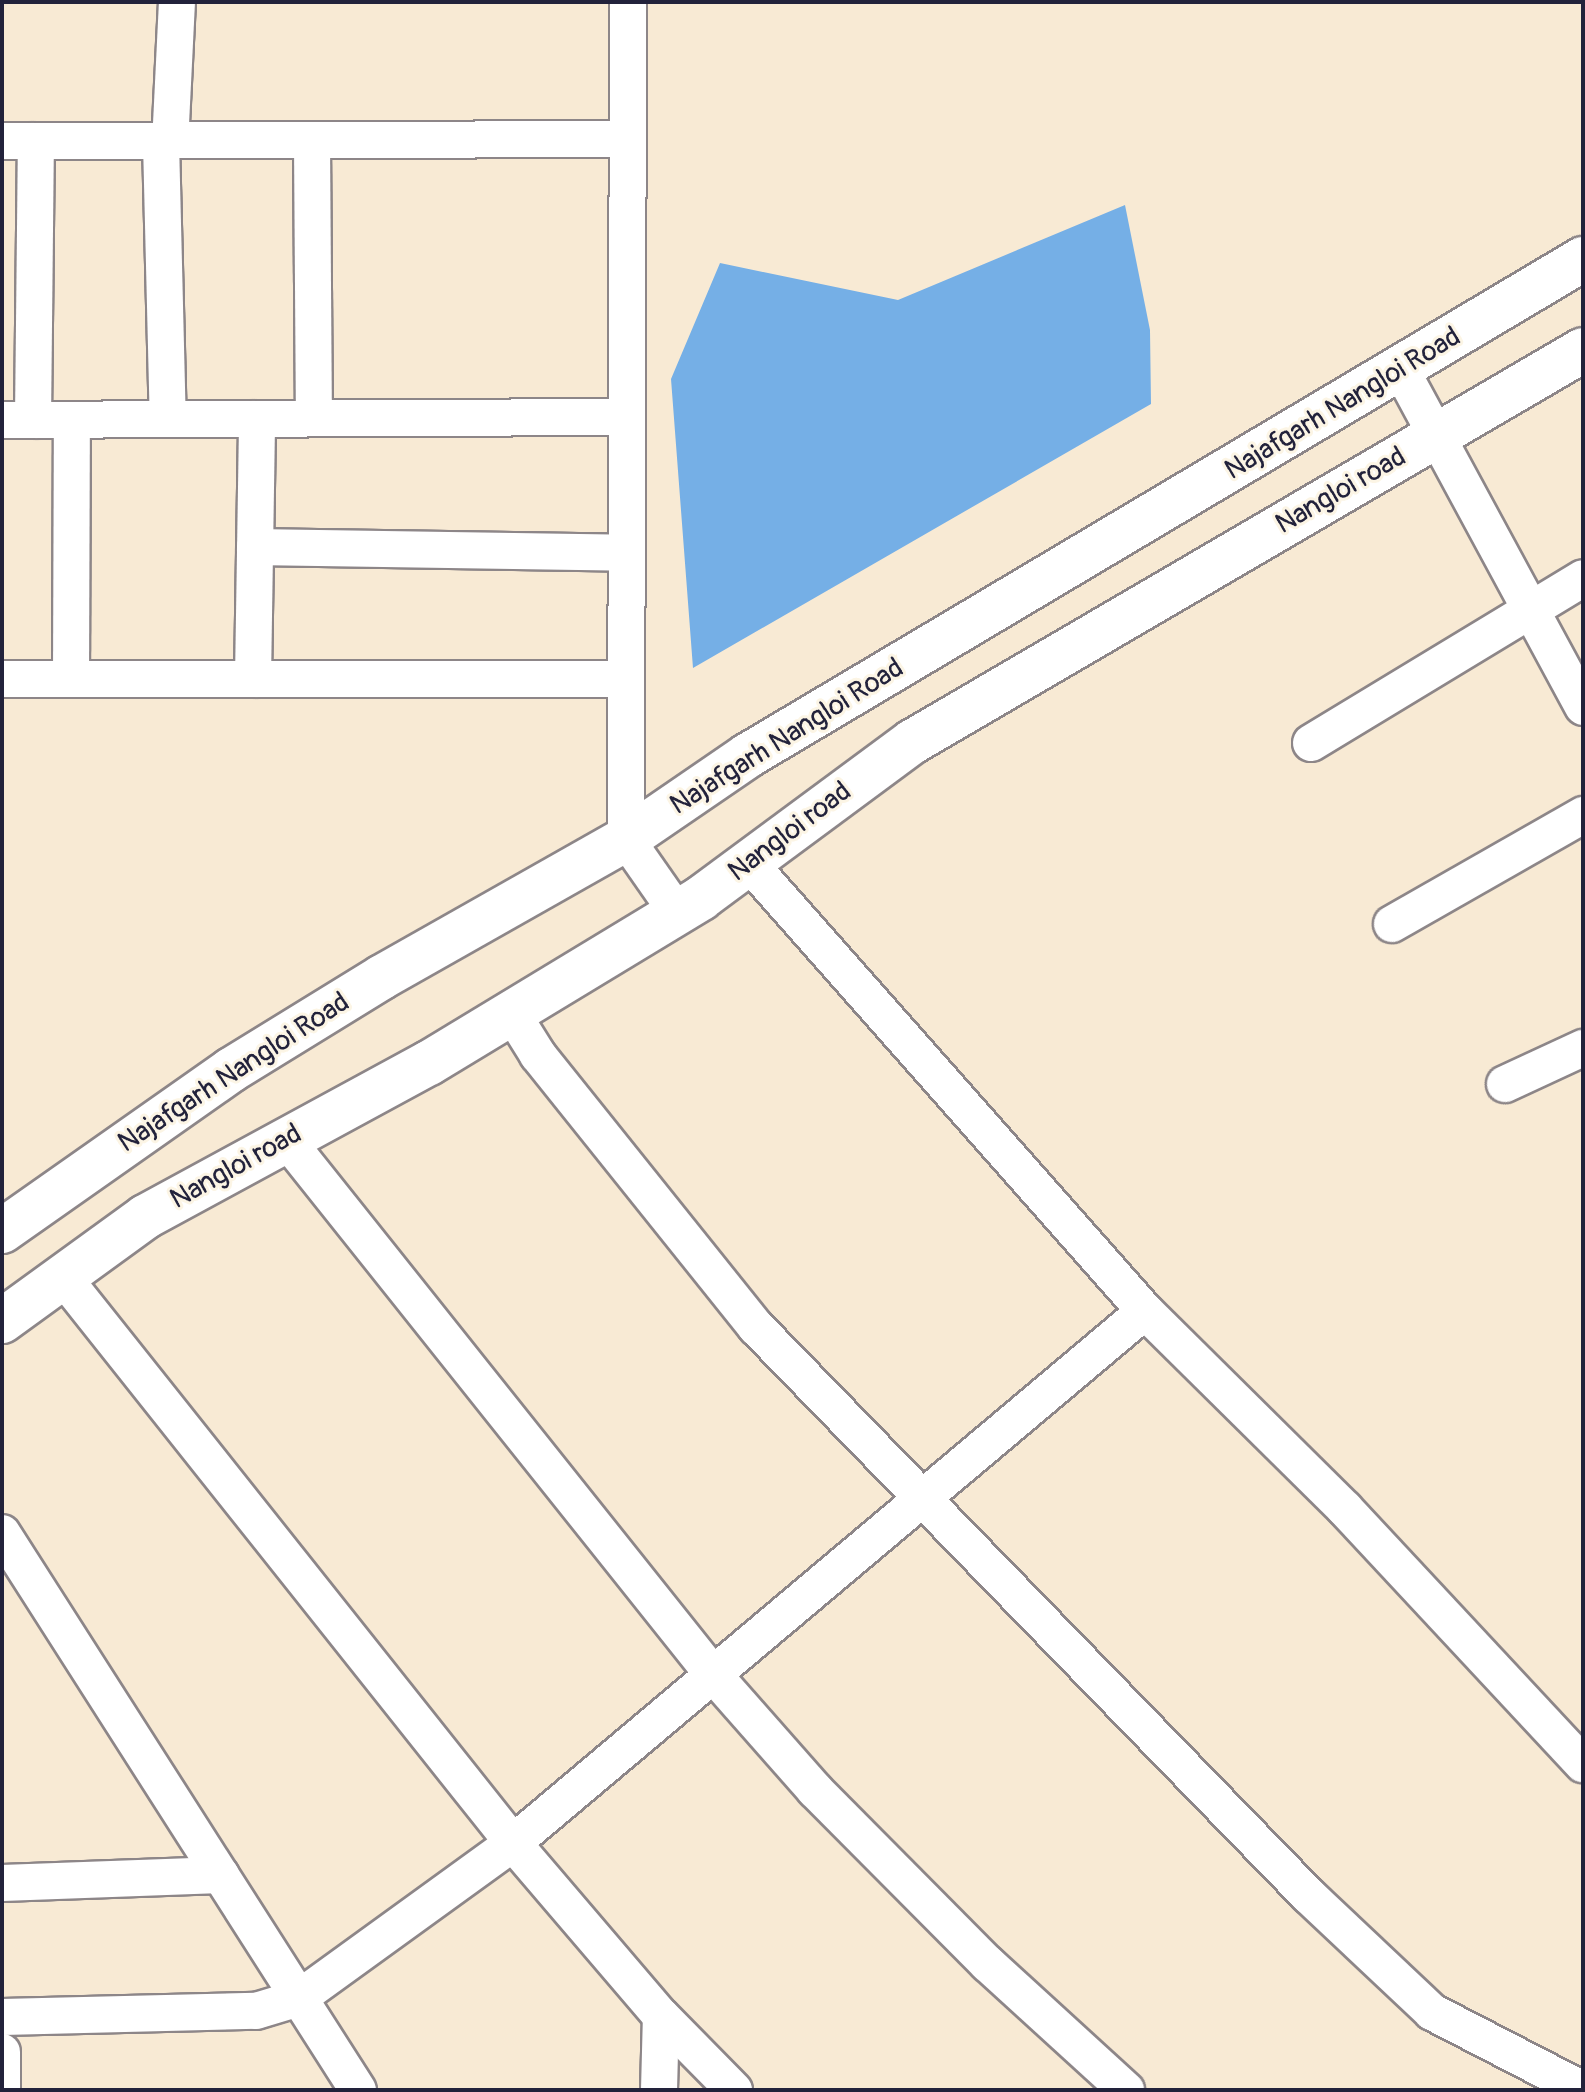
<!DOCTYPE html>
<html>
<head>
<meta charset="utf-8">
<style>
  body { margin:0 }
  #map { position:relative; width:1585px; height:2092px; overflow:hidden; background:#f8ead4; font-family:Pangolin,sans-serif }
  div>[style] { position:absolute }
  .water>* { inset:0; background:#75afe6 }
  .roads { filter:drop-shadow(2px 0 #8d8688) drop-shadow(-2px 0 #8d8688) drop-shadow(0 2px #8d8688) drop-shadow(0 -2px #8d8688) }
  .street>* { height:36px; margin:-18px; padding:0 18px; transform-origin:18px; border-radius:18px; background:#fff }
  .primary>* { height:44px; margin:-22px; padding:0 22px; transform-origin:22px; border-radius:22px; background:#fff }
  span { translate:-50% -50%; white-space:nowrap; text-align:center; line-height:1.15; -webkit-text-stroke:6px #fcf5e5; paint-order:stroke }
  .street-label { font-size:28px; color:#22223b }
  .frame { position:absolute; inset:0; border:4px solid #22223b; pointer-events:none }
</style>
</head>
<body>
<div id="map">
  <div class="water">
    <i style="clip-path:polygon(1125px 205px,1150px 330px,1151px 404px,693px 668px,671px 379px,720px 263px,898px 300px)"></i>
  </div>
  <div class="roads">
    <div class="street">
      <i style="left:628px;top:2px;width:837px;rotate:90.14deg"></i>
      <i style="left:626px;top:839px;width:89px;rotate:55.1deg"></i>
      <i style="left:171px;top:124px;width:122px;rotate:-87.2deg"></i>
      <i style="left:2px;top:141px;width:625px;rotate:-0.18deg"></i>
      <i style="left:161px;top:142px;width:277px;rotate:88.6deg"></i>
      <i style="left:312px;top:142px;width:276px;rotate:89.6deg"></i>
      <i style="left:1401px;top:370px;width:383px;rotate:61.6deg"></i>
      <i style="left:2px;top:420px;width:624px;rotate:-0.28deg"></i>
      <i style="left:33px;top:420px;width:279px;rotate:-89.4deg"></i>
      <i style="left:255px;top:547px;width:371px;rotate:0.9deg"></i>
      <i style="left:2px;top:679px;width:624px"></i>
      <i style="left:71px;top:679px;width:259px;rotate:-89.8deg"></i>
      <i style="left:253px;top:679px;width:260px;rotate:-89.1deg"></i>
      <i style="left:1311px;top:743px;width:318px;rotate:-31.2deg"></i>
      <i style="left:749px;top:863px;width:598px;rotate:48.53deg"></i>
      <i style="left:1145px;top:1311px;width:281px;rotate:44.7deg"></i>
      <i style="left:1345px;top:1509px;width:349px;rotate:47deg"></i>
      <i style="left:1392px;top:924px;width:220px;rotate:-29.7deg"></i>
      <i style="left:510px;top:1010px;width:53px;rotate:58.1deg"></i>
      <i style="left:538px;top:1055px;width:349px;rotate:51.3deg"></i>
      <i style="left:756px;top:1327px;width:793px;rotate:45.82deg"></i>
      <i style="left:1309px;top:1896px;width:169px;rotate:43.3deg"></i>
      <i style="left:1432px;top:2012px;width:170px;rotate:27.3deg"></i>
      <i style="left:1505px;top:1084px;width:86px;rotate:-24.8deg"></i>
      <i style="left:286px;top:1139px;width:682px;rotate:51.43deg"></i>
      <i style="left:711px;top:1672px;width:157px;rotate:48.6deg"></i>
      <i style="left:815px;top:1790px;width:245px;rotate:45.2deg"></i>
      <i style="left:988px;top:1964px;width:187px;rotate:42.4deg"></i>
      <i style="left:63px;top:1277px;width:723px;rotate:51.51deg"></i>
      <i style="left:513px;top:1843px;width:228px;rotate:49.5deg"></i>
      <i style="left:661px;top:2016px;width:104px;rotate:45.4deg"></i>
      <i style="left:2px;top:1533px;width:661px;rotate:57.42deg"></i>
      <i style="left:2px;top:1883px;width:219px;rotate:-2.1deg"></i>
      <i style="left:2px;top:2017px;width:254px;rotate:-1.4deg"></i>
      <i style="left:256px;top:2011px;width:45px;rotate:-16.8deg"></i>
      <i style="left:299px;top:1998px;width:264px;rotate:-35.9deg"></i>
      <i style="left:513px;top:1843px;width:826px;rotate:-40.09deg"></i>
      <i style="left:2px;top:2052px;width:38px;rotate:90deg"></i>
      <i style="left:659px;top:2090px;width:74px;rotate:-88.5deg"></i>
    </div>
    <div class="primary">
      <i style="left:2px;top:1231px;width:280px;rotate:-35.1deg"></i>
      <i style="left:231px;top:1070px;width:177px;rotate:-31.6deg"></i>
      <i style="left:382px;top:977px;width:280px;rotate:-29.5deg"></i>
      <i style="left:626px;top:839px;width:147px;rotate:-34.4deg"></i>
      <i style="left:747px;top:756px;width:973px;rotate:-30.73deg"></i>
      <i style="left:2px;top:1321px;width:177px;rotate:-36deg"></i>
      <i style="left:145px;top:1217px;width:323px;rotate:-28.5deg"></i>
      <i style="left:429px;top:1063px;width:318px;rotate:-31.2deg"></i>
      <i style="left:701px;top:898px;width:262px;rotate:-36.5deg"></i>
      <i style="left:912px;top:742px;width:777px;rotate:-30.29deg"></i>
    </div>
  </div>
  <div class="street-label">
    <span style="left:1343px;top:404px;rotate:-31deg">Najafgarh Nangloi Road</span>
    <span style="left:1341px;top:491px;rotate:-30deg">Nangloi road</span>
    <span style="left:787px;top:737px;rotate:-32deg">Najafgarh Nangloi Road</span>
    <span style="left:790px;top:832px;rotate:-37deg">Nangloi road</span>
    <span style="left:234px;top:1073px;rotate:-33deg">Najafgarh Nangloi Road</span>
    <span style="left:236px;top:1167px;rotate:-29deg">Nangloi road</span>
  </div>
  <div class="frame"></div>
</div>
</body>
</html>
